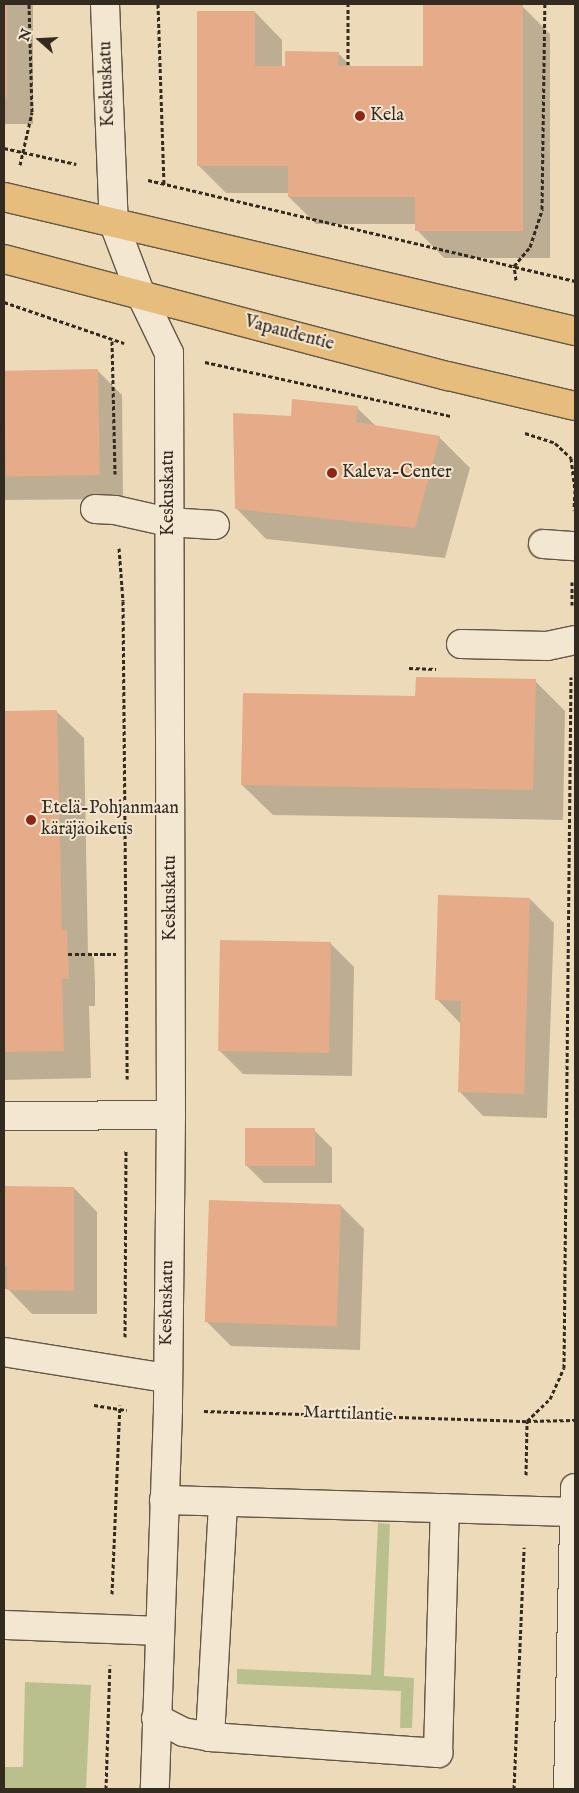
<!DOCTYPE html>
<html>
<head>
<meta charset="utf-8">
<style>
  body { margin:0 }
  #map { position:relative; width:579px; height:1793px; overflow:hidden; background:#eddab8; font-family:"IM FELL English",serif }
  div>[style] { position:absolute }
  .green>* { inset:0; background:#babf8e }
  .shadow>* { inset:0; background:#0003; transform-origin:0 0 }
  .building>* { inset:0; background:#e6ab89; transform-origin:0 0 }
  .path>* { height:3px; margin-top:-1.5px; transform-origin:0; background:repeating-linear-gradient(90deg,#332a20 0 4px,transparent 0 6.5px) }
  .roads { filter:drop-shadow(1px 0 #625646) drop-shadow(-1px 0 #625646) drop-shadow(0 1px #625646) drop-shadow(0 -1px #625646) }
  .minor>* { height:28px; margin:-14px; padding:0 14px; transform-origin:14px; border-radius:14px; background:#f3e7d1 }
  .major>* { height:28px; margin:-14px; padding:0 14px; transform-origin:14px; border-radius:14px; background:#e6bd7c }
  .dots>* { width:14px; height:14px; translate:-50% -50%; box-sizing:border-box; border:2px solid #f3e7d1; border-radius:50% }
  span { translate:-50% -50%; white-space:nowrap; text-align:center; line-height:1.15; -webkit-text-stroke:4px #f3e7d1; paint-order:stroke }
  .street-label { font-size:18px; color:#332a20 }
  .poi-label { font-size:18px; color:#332a20 }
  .left { translate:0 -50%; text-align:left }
  .frame { position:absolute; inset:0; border:5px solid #332a20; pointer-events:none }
  .north { position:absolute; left:15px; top:15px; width:50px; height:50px; -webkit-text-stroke:4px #f3e7d1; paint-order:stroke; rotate:289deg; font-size:14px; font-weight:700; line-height:20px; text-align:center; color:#332a20 }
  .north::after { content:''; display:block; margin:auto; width:18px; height:22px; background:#332a20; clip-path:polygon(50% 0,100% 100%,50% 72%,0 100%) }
</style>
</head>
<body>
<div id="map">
  <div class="green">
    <i style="clip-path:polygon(378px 1523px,390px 1524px,384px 1676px,414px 1678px,412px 1728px,400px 1728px,401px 1691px,237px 1684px,237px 1669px,371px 1675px)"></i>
    <i style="clip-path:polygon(25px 1682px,91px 1685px,86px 1789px,4px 1789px,4px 1767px,23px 1767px)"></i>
  </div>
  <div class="shadow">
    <i style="left:4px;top:4px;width:29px;height:120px"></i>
    <i style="clip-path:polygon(522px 6px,550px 34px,550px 258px,444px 258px,417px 230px,417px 224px,316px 224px,289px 197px,289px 193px,226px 193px,198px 165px,255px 12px,282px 40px,282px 67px,338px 53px,352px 67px,424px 67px)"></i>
    <i style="clip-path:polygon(4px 371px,98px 371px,122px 395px,123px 499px,4px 500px)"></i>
    <i style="clip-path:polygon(357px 408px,377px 427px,439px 437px,470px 468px,445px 558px,266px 539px,236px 508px,292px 417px)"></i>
    <i style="clip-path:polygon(535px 681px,565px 711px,563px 820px,273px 815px,242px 785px,416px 697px)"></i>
    <i style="clip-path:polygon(56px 711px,84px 738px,88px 952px,94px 958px,95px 983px,95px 1006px,89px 1006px,91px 1078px,4px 1080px,4px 712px)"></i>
    <i style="clip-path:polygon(530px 899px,554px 923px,547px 1118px,483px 1116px,460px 1092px,460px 1023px,437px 999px)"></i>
    <i style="clip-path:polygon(330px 943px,354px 967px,352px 1076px,243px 1074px,219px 1050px)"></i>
    <i style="clip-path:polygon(314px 1130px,332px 1148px,332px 1183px,264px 1183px,246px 1165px)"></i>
    <i style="clip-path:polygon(4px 1188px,74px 1188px,97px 1212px,97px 1314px,32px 1314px,8px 1289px,4px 1289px)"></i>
    <i style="clip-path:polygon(340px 1205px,364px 1229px,360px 1350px,231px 1346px,207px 1322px)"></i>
  </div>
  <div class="building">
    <i style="left:4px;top:4px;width:3px;height:93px"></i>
    <i style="clip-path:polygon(423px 5px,523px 5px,523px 231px,415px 231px,415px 197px,288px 197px,288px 166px,197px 166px,197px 11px,255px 11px,255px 66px,285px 66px,285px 51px,339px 52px,338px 66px,423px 66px)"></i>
    <i style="left:98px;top:369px;width:106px;height:94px;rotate:89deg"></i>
    <i style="clip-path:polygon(292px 399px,358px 406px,356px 422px,440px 436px,415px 528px,235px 509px,233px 413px,291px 416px)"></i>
    <i style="clip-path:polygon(416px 677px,536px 679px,533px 790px,241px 785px,243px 693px,415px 696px)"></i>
    <i style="clip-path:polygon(57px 710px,62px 930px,67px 930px,68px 954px,69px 979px,62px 979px,64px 1051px,4px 1052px,4px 711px)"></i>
    <i style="clip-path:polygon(438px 895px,530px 898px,524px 1094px,458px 1092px,461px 1001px,435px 1000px)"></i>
    <i style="left:220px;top:940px;width:111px;height:111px;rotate:1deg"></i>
    <i style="left:245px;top:1128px;width:70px;height:38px"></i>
    <i style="clip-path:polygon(4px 1186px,74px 1187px,74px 1291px,7px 1290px,7px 1266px,4px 1266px)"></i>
    <i style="left:209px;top:1200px;width:132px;height:122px;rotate:2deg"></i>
  </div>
  <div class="path">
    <i style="left:158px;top:4px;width:180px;rotate:88.1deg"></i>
    <i style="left:348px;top:65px;width:61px;rotate:-90deg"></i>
    <i style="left:4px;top:148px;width:74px;rotate:12.5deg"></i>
    <i style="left:20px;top:165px;width:54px;rotate:-77.2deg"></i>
    <i style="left:32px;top:112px;width:108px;rotate:-91.6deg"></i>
    <i style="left:148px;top:180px;width:439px;rotate:13.3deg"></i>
    <i style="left:516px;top:280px;width:14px;rotate:-98deg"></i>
    <i style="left:514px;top:266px;width:25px;rotate:-50deg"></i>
    <i style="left:530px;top:247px;width:40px;rotate:-72deg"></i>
    <i style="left:542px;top:209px;width:205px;rotate:-89.2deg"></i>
    <i style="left:4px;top:302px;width:127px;rotate:18.9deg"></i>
    <i style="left:112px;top:341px;width:133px;rotate:88.7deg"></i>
    <i style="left:205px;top:362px;width:252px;rotate:12.4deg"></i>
    <i style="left:525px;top:433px;width:32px;rotate:18deg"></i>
    <i style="left:555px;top:443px;width:22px;rotate:43deg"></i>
    <i style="left:571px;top:458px;width:32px;rotate:83deg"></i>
    <i style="left:575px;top:490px;width:20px;rotate:93deg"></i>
    <i style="left:119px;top:548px;width:53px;rotate:85.7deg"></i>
    <i style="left:123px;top:601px;width:478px;rotate:89.5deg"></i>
    <i style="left:572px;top:605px;width:23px;rotate:-90deg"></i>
    <i style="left:409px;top:668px;width:27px;rotate:2deg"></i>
    <i style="left:68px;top:954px;width:48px"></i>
    <i style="left:125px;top:1337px;width:187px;rotate:-89.7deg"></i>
    <i style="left:94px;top:1405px;width:33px;rotate:9deg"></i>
    <i style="left:204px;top:1411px;width:323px;rotate:1.8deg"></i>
    <i style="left:527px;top:1421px;width:48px;rotate:-1.2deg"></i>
    <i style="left:526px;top:1475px;width:54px;rotate:-88.9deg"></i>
    <i style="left:527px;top:1421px;width:32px;rotate:-44deg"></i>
    <i style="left:550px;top:1399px;width:34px;rotate:-66deg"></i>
    <i style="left:564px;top:1368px;width:691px;rotate:-89.42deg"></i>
    <i style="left:112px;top:1594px;width:189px;rotate:-87.6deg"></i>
    <i style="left:106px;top:1789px;width:124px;rotate:-88.2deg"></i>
    <i style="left:514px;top:1789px;width:242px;rotate:-87.6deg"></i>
  </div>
  <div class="roads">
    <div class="minor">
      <i style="left:105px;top:4px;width:220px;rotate:87.7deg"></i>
      <i style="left:114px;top:224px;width:76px;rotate:69.2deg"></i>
      <i style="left:141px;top:295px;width:64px;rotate:64.2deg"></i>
      <i style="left:169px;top:353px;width:762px;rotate:89.85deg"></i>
      <i style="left:171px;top:1115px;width:295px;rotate:90.6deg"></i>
      <i style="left:168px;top:1410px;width:379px;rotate:92deg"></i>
      <i style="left:95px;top:509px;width:20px;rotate:3deg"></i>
      <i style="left:115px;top:510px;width:54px;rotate:12.8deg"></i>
      <i style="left:168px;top:522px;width:47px;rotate:3.7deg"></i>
      <i style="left:543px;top:544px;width:32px;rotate:4deg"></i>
      <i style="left:461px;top:644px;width:86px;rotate:1.3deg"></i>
      <i style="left:547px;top:646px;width:29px;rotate:-12deg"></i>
      <i style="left:4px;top:1116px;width:167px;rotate:-0.3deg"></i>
      <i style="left:4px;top:1352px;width:165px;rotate:9.1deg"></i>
      <i style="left:164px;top:1500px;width:411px;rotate:1.7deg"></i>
      <i style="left:4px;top:1625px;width:156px;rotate:2.2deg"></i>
      <i style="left:156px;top:1718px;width:30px;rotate:27deg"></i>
      <i style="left:183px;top:1732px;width:27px;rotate:10deg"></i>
      <i style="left:210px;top:1737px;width:229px;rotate:4deg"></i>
      <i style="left:438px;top:1753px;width:245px;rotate:-88.4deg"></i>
      <i style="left:210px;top:1737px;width:235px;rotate:-86.8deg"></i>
      <i style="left:568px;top:1789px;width:301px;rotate:-88.7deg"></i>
    </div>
    <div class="major">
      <i style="left:4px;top:197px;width:587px;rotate:13.21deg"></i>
      <i style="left:4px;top:259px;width:459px;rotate:14.8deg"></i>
      <i style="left:448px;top:376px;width:130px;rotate:13.3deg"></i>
    </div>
  </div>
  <div class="dots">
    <i style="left:360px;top:116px;background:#8f2418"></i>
    <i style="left:332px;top:473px;background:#8f2418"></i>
    <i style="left:31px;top:820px;background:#8f2418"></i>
  </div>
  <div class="street-label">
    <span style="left:108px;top:84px;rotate:-92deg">Keskuskatu</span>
    <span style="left:289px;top:334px;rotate:15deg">Vapaudentie</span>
    <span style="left:169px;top:493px;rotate:-90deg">Keskuskatu</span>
    <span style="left:171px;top:898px;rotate:-90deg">Keskuskatu</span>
    <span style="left:168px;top:1303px;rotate:-89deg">Keskuskatu</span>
    <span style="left:348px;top:1415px;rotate:2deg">Marttilantie</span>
  </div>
  <div class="poi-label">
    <span class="left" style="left:370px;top:116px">Kela</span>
    <span class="left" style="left:342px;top:473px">Kaleva-Center</span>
    <span class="left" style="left:41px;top:820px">Etelä-Pohjanmaan<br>käräjäoikeus</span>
  </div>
  <div class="frame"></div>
  <div class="north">N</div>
</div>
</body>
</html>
